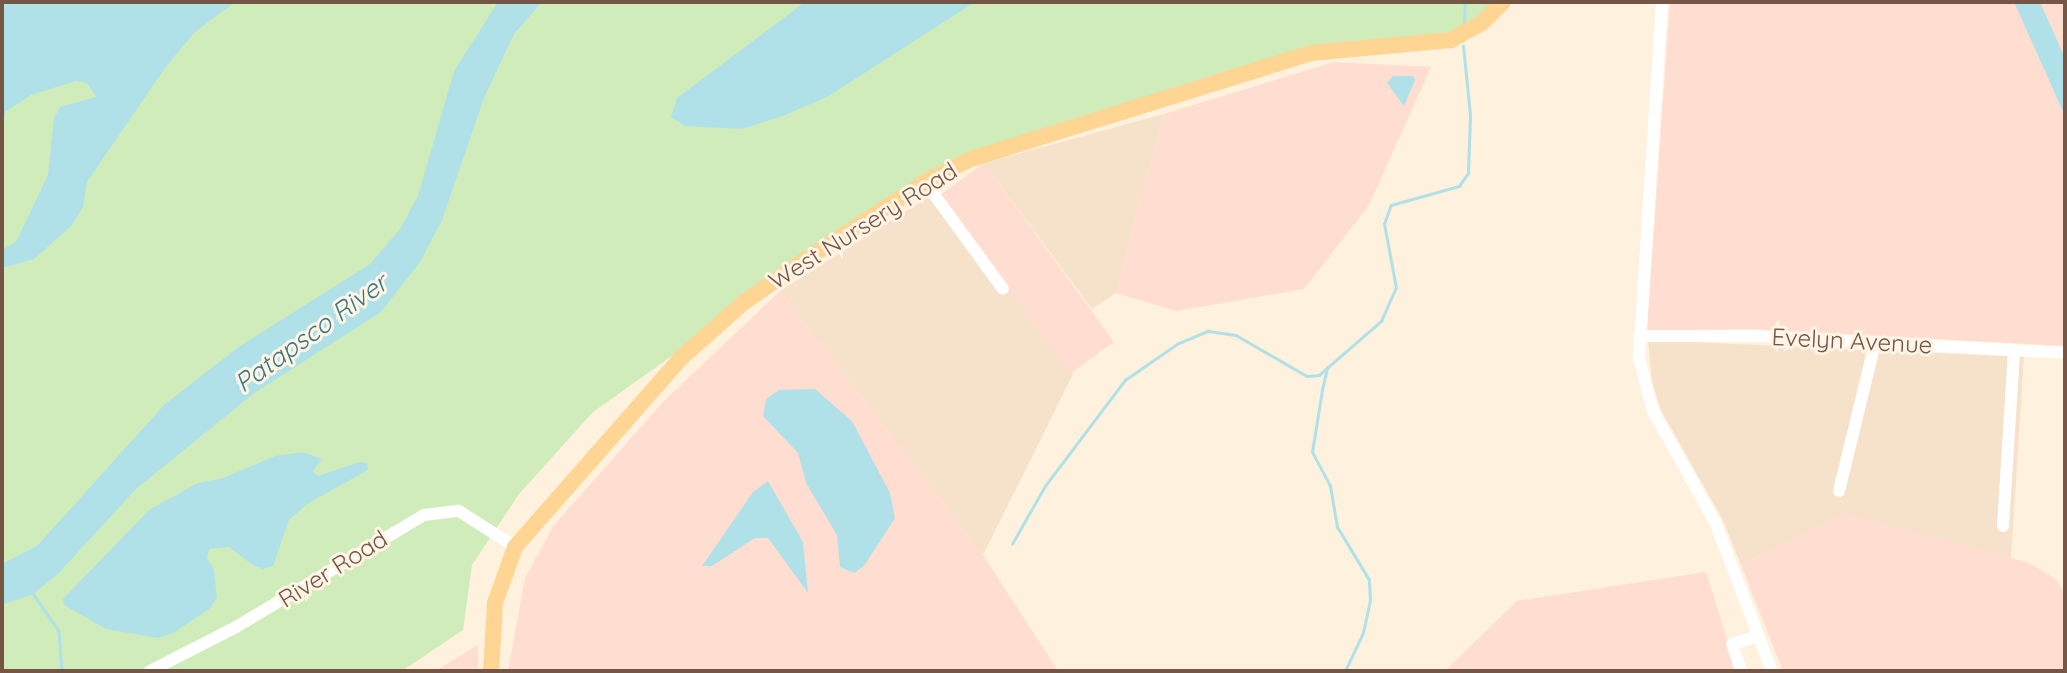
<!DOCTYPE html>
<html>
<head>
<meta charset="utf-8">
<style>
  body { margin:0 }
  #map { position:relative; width:2067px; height:673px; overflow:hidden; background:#fef1dd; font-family:Quicksand,sans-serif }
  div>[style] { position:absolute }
  .residential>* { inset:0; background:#f6e2cb }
  .commercial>* { inset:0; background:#ffddd0; transform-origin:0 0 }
  .green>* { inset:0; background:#d0ecbb }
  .water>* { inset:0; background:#b1e1e8 }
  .stream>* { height:2.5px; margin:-1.25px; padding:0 1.25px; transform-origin:1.25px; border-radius:1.25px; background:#b1e1e8 }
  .minor>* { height:12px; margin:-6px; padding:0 6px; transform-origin:6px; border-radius:6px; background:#fff }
  .major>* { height:16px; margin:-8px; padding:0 8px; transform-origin:8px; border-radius:8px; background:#ffd593 }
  span { translate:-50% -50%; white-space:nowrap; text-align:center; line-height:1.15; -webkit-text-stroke:6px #fff4e5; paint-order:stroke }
  .street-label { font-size:24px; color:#755544 }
  .water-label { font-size:26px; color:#3a7983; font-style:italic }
  .frame { position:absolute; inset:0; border:4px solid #755544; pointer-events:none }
</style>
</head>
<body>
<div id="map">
  <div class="residential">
    <i style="clip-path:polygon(1164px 114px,1116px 293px,1092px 309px,984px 163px)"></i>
    <i style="clip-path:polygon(938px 191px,1073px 374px,983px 555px,780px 291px)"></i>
    <i style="clip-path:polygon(1648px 340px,2024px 357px,2011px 558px,1845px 513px,1741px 565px,1723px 520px,1661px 410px,1652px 382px)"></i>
  </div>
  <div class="commercial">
    <i style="clip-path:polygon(1670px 2px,2065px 2px,2065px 346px,1749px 329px,1647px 331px)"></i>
    <i style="clip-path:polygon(1334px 62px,1431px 67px,1369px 205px,1304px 289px,1176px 311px,1116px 293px,1164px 114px)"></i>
    <i style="left:984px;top:163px;width:221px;height:54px;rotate:54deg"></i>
    <i style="clip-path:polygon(780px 291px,983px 555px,1058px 671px,508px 671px,525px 578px,554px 525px,664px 401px)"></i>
    <i style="clip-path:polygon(1845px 512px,2029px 563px,2058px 581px,2065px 595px,2065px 671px,1783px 671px,1741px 565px)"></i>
    <i style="clip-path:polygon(1706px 572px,1737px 671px,1445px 671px,1517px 601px)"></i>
    <i style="clip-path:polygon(478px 645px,478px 671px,435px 671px)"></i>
  </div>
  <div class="green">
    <i style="clip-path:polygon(2px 2px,1493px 2px,1478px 18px,1449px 34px,1308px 47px,1008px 140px,740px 297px,676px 353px,593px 412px,519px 494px,472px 565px,463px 630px,402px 671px,2px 671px)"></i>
  </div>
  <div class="water">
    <i style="clip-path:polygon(2px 2px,235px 2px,195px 32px,167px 65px,87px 182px,83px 207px,72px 225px,34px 259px,2px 268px,2px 250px,16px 242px,48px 175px,54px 118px,60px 107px,96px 97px,87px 83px,76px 81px,31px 95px,5px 112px,2px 137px)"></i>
    <i style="clip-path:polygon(498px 2px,542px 2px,514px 34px,484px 98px,442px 220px,420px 262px,381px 312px,253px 394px,136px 489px,57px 575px,33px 594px,2px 605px,2px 564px,37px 546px,165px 404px,240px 346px,370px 264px,400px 229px,418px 196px,454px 71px)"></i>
    <i style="clip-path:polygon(805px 2px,975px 2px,827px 97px,785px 115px,742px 129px,685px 126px,671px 117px,677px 98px)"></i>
    <i style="clip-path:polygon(2014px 2px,2040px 2px,2065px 58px,2065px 116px)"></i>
    <i style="clip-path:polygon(1393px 76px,1413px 76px,1415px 80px,1404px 106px,1387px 83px)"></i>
    <i style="clip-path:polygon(815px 389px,852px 421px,890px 493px,895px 518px,864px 566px,854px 573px,840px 567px,837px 535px,806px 483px,798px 453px,763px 416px,766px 399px,779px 390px)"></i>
    <i style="clip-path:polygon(303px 452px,322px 459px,313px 471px,318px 476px,359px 462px,367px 463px,368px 470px,307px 504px,289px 520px,273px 566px,263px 569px,253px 565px,229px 547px,209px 549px,207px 558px,214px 570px,217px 598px,209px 609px,173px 633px,158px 638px,106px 629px,64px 605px,63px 599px,149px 510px,198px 483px,223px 478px,275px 456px)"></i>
    <i style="clip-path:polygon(768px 481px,803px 542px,808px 593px,768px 538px,755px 538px,712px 566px,702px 566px,753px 492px)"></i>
  </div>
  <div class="stream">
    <i style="left:1464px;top:25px;width:23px;rotate:-88deg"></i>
    <i style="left:1012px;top:544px;width:67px;rotate:-60.4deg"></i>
    <i style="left:1045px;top:486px;width:133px;rotate:-53deg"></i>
    <i style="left:1125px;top:380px;width:63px;rotate:-34.7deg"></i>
    <i style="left:1177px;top:344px;width:34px;rotate:-23deg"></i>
    <i style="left:1208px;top:331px;width:28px;rotate:8deg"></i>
    <i style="left:1236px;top:335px;width:82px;rotate:30deg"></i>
    <i style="left:1307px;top:376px;width:12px;rotate:-5deg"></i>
    <i style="left:1319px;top:375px;width:11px;rotate:-41deg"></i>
    <i style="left:32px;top:592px;width:47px;rotate:55.3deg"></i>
    <i style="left:59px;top:631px;width:40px;rotate:85.7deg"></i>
    <i style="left:1345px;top:671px;width:42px;rotate:-64.7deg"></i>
    <i style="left:1363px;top:633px;width:33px;rotate:-78deg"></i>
    <i style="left:1370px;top:601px;width:21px;rotate:-93deg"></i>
    <i style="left:1369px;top:580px;width:62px;rotate:-121.1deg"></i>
    <i style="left:1337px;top:527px;width:42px;rotate:-99.7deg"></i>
    <i style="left:1330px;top:486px;width:38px;rotate:-118deg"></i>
    <i style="left:1312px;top:452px;width:63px;rotate:-80.8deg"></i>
    <i style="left:1322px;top:390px;width:23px;rotate:-77deg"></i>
    <i style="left:1327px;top:368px;width:72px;rotate:-41deg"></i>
    <i style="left:1381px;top:321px;width:36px;rotate:-66deg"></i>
    <i style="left:1396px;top:288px;width:65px;rotate:-100.6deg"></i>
    <i style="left:1384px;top:224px;width:20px;rotate:-70deg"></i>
    <i style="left:1391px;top:205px;width:71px;rotate:-15.6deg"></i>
    <i style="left:1459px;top:186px;width:16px;rotate:-55deg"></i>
    <i style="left:1468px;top:173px;width:58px;rotate:-88deg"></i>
    <i style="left:1470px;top:115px;width:69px;rotate:-95.8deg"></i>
  </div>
  <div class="minor">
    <i style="left:1662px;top:2px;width:357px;rotate:93.7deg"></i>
    <i style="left:1639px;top:358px;width:55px;rotate:75.2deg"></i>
    <i style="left:1653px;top:411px;width:127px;rotate:60.8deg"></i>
    <i style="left:1715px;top:522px;width:160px;rotate:69.1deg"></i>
    <i style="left:925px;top:182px;width:132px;rotate:53.9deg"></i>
    <i style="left:1639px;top:336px;width:115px"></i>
    <i style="left:1754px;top:336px;width:311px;rotate:3.1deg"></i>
    <i style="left:1839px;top:491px;width:152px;rotate:-76.3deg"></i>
    <i style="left:2003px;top:526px;width:176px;rotate:-86.4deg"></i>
    <i style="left:150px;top:671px;width:97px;rotate:-27.1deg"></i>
    <i style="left:236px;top:627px;width:219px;rotate:-30.8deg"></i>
    <i style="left:424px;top:515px;width:35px;rotate:-7deg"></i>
    <i style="left:459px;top:511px;width:67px;rotate:32.7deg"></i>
    <i style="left:1741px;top:671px;width:28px;rotate:-108deg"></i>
    <i style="left:1732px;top:644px;width:28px;rotate:-17deg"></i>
  </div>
  <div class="major">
    <i style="left:491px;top:671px;width:68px;rotate:-86.6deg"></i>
    <i style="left:495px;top:603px;width:59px;rotate:-70.3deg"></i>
    <i style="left:515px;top:547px;width:252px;rotate:-48.7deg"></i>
    <i style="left:681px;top:358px;width:83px;rotate:-41.6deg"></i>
    <i style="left:743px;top:303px;width:72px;rotate:-34.8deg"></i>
    <i style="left:802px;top:262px;width:147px;rotate:-33deg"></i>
    <i style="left:925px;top:182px;width:51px;rotate:-26.6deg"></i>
    <i style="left:971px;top:159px;width:356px;rotate:-17.3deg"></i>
    <i style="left:1311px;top:53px;width:141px;rotate:-5.3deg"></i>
    <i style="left:1451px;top:40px;width:35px;rotate:-29deg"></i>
    <i style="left:1482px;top:23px;width:30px;rotate:-45deg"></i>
  </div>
  <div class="street-label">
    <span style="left:863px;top:226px;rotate:-32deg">West Nursery Road</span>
    <span style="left:1852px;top:341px;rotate:3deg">Evelyn Avenue</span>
    <span style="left:333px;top:569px;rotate:-32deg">River Road</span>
  </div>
  <div class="water-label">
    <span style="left:311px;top:333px;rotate:-36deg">Patapsco River</span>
  </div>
  <div class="frame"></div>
</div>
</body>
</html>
